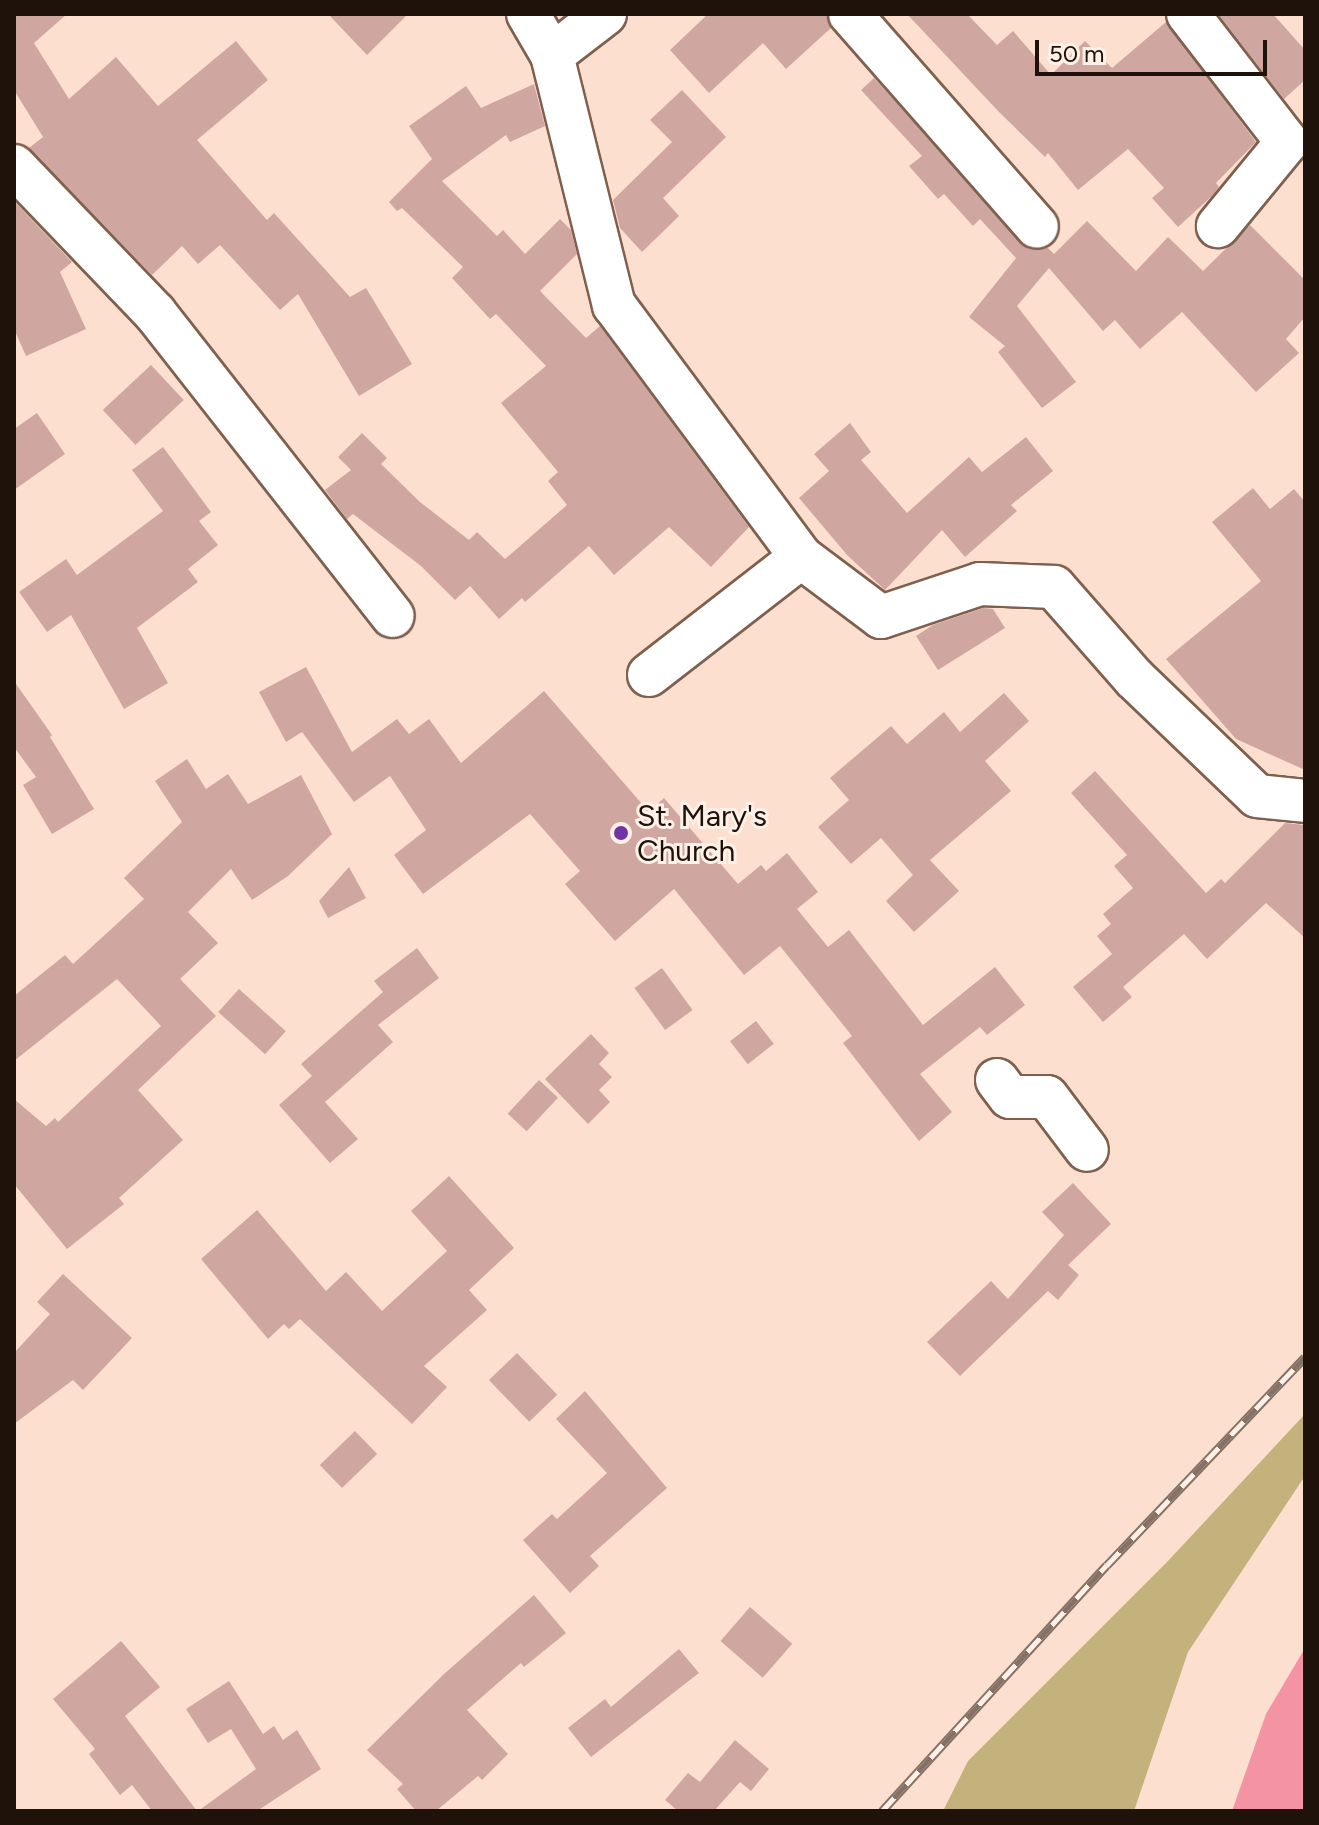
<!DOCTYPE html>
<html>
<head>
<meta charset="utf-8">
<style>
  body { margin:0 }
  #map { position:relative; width:1319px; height:1825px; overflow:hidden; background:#fddfcf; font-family:Figtree,sans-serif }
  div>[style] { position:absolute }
  .green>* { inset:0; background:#c3b27b }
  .water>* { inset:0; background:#f393a4 }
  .building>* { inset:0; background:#d0a7a0; transform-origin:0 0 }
  .roads { filter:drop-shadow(2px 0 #7f604e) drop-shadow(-2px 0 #7f604e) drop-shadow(0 2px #7f604e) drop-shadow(0 -2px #7f604e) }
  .minor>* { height:42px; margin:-21px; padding:0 21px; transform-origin:21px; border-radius:21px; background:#fff }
  .rail>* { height:9px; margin-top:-4.5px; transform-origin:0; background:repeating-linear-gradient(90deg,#fff0e8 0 18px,#857166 0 36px); box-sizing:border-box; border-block:2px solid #857166 }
  .dots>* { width:22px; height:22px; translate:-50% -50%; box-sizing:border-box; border:4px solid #fff0e8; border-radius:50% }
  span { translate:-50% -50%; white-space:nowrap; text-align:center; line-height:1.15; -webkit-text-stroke:6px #fff0e8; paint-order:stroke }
  .poi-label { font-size:30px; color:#1e120b }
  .left { translate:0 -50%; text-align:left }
  .frame { position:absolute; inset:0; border:16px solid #1e120b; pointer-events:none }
  .scale { position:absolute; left:1035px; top:40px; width:232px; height:36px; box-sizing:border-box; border:4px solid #1e120b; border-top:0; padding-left:10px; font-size:24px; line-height:28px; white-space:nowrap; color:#1e120b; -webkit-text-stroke:6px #fff0e8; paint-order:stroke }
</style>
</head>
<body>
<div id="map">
  <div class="green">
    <i style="clip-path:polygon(1305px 1414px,1305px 1476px,1188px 1652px,1134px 1811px,943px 1811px,968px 1761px,1168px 1561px)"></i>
  </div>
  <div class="water">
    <i style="clip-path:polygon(1305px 1648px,1305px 1811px,1232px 1811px,1266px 1714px)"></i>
  </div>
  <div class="building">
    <i style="clip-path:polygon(14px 14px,67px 14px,34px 43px,69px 99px,116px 57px,158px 106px,236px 41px,268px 80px,197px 140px,267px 220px,274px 213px,350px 297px,366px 288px,412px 364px,359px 396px,298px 294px,280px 310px,220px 245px,198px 264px,182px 246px,152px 275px,29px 148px,43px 137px,14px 90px)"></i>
    <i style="clip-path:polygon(328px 14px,408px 14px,367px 55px)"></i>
    <i style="clip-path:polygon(708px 14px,827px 14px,831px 28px,786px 69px,763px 43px,709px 93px,670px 50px)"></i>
    <i style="clip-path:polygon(907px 14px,967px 14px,997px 45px,1013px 31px,1051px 75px,1085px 41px,1112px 68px,1166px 22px,1256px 142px,1216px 183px,1219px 187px,1212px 196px,1178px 227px,1152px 198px,1164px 188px,1128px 149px,1078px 190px,1048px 153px,1045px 157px,999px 112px)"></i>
    <i style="clip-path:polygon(1218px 14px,1273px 14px,1305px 50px,1305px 80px,1284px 99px)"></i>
    <i style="clip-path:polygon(874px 78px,1029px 249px,1048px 248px,1054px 254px,1087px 221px,1136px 271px,1168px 237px,1203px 271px,1250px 225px,1305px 280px,1305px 317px,1286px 339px,1299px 353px,1256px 392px,1182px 312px,1140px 349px,1115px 320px,1103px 331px,1049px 268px,1017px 306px,1076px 382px,1042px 408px,998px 352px,1005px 346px,969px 317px,1016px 258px,980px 219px,973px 226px,944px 194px,938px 199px,909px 166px,922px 156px,861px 90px)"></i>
    <i style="clip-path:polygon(534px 84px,545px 126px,510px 142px,506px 135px,442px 181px,497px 236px,503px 230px,525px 254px,560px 219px,571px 230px,577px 254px,540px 291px,586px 338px,600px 326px,749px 527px,711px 567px,669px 527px,614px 575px,589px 546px,525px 602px,522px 598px,499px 619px,470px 586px,455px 600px,421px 566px,353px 514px,347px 519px,325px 490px,351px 470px,338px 457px,362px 433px,387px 458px,381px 464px,420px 502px,469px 540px,477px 532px,505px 559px,567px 505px,548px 481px,558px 472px,501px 403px,546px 366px,496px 314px,490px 319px,452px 278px,463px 267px,402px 208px,397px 211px,389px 202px,432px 159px,409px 126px,466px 86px,481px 108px)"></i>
    <i style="clip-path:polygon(682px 90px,726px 137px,663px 198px,679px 216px,642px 252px,620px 228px,613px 200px,672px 142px,650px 120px)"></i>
    <i style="clip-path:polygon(14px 201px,72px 262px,60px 272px,86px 329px,26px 356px,14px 329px)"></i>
    <i style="left:151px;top:365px;width:48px;height:66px;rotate:47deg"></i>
    <i style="clip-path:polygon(37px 413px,65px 454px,14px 490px,14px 429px)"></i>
    <i style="clip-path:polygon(850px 423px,871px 452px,861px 460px,907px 513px,969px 457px,982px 472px,1026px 437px,1053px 471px,1011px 505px,1017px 511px,965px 557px,942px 530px,885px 590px,848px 556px,799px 498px,829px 471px,814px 454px)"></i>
    <i style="clip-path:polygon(163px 447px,211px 512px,199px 521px,218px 545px,188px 569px,198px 582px,137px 628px,168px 683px,124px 709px,71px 615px,47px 632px,19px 592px,66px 559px,77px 575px,163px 511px,132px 470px)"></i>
    <i style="clip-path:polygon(1253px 488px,1270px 509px,1294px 489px,1305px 502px,1305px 770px,1236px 739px,1166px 659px,1261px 581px,1212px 522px)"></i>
    <i style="clip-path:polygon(983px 608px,993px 609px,1005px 628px,938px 670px,916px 636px,933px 625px)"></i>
    <i style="clip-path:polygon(306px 667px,352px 752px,397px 719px,409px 734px,429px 719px,461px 763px,544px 691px,649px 812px,664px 798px,738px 884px,761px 865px,766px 871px,787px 853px,818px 892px,797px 909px,828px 947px,849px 930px,923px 1025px,995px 967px,1025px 1005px,987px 1035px,980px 1027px,920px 1074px,952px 1112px,919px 1141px,843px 1043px,852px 1036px,780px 946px,744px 975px,674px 889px,615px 941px,565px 884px,580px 871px,530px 814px,423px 894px,394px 855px,426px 830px,390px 776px,354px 802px,302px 732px,286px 742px,259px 692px)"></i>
    <i style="clip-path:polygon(14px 681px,52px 735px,50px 737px,94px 809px,52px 834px,23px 785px,36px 777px,14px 747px)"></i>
    <i style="clip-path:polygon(1004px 693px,1029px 721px,985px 761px,1011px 791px,930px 860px,959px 891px,914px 932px,886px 901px,913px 875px,881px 838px,851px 864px,818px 827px,849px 800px,830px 778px,891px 726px,907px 744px,944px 712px,960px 732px)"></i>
    <i style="clip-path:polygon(187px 759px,206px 789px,228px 774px,248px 804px,301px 775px,332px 834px,288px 876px,252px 900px,231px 869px,188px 912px,218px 943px,180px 979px,216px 1016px,138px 1090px,183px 1140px,119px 1198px,124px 1204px,67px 1249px,14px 1184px,14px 1099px,46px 1126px,55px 1118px,58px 1122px,161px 1026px,117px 979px,14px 1061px,14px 996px,65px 955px,73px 964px,144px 899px,124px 878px,182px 822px,155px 781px)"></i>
    <i style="clip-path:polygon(1095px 771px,1206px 893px,1221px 879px,1225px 883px,1285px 823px,1305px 825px,1305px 938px,1266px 903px,1207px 959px,1184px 934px,1123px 987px,1132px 997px,1103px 1022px,1073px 987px,1112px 954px,1097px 936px,1111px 924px,1103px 914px,1133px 888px,1114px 866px,1127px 855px,1071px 793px)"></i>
    <i style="clip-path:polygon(349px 867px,366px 898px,328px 918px,319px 901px)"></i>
    <i style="clip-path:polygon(417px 948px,439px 978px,378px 1025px,393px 1042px,325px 1102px,358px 1139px,330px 1163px,279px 1105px,312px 1076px,301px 1064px,383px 992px,374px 981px)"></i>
    <i style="left:662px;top:968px;width:52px;height:34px;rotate:54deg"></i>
    <i style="left:239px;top:989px;width:63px;height:31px;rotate:42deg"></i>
    <i style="left:756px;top:1021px;width:29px;height:33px;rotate:52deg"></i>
    <i style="clip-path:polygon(591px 1034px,609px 1053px,599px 1064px,612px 1077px,599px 1090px,610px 1102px,588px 1124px,545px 1079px)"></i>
    <i style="left:539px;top:1080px;width:26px;height:46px;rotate:43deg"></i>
    <i style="clip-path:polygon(449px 1176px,514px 1248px,469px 1290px,487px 1310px,424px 1366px,447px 1387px,412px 1424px,300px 1319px,289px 1329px,284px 1324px,268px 1339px,201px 1259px,257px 1210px,326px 1291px,346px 1272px,382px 1311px,447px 1251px,411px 1211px)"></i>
    <i style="clip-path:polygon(1073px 1183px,1111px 1224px,1068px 1265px,1079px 1275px,1058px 1300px,1048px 1291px,960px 1376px,927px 1342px,991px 1281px,1008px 1299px,1064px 1235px,1042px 1212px)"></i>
    <i style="clip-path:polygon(63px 1274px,132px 1338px,83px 1390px,73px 1380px,14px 1424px,14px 1353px,50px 1314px,37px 1302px)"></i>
    <i style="left:517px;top:1353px;width:58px;height:39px;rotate:46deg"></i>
    <i style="clip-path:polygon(585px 1391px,667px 1488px,590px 1556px,599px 1566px,570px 1593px,523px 1540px,552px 1514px,557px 1519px,607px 1473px,556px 1419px)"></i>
    <i style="left:355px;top:1431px;width:32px;height:49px;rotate:46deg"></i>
    <i style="clip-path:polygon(534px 1595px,566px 1633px,524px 1667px,521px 1663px,467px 1710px,508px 1754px,482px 1780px,478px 1776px,436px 1811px,416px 1811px,397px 1789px,403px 1784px,367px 1750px,444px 1674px)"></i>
    <i style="left:750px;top:1607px;width:56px;height:45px;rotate:41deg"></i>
    <i style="clip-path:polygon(121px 1641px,160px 1687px,125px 1716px,197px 1811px,152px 1811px,132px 1785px,120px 1795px,89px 1754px,95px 1749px,53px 1699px)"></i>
    <i style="clip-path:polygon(679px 1649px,699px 1673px,591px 1757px,568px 1728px,605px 1699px,611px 1707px)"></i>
    <i style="clip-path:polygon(229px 1681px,263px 1734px,274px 1726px,283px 1740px,297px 1730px,321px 1769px,257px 1811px,198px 1811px,256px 1769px,231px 1729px,208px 1743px,186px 1709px)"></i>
    <i style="clip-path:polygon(735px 1740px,769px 1769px,751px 1791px,740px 1782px,714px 1811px,678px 1811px,665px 1800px,688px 1773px,700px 1782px)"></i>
  </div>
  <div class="roads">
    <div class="minor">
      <i style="left:528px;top:14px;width:48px;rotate:59.7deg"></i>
      <i style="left:552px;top:55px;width:258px;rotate:76.1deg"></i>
      <i style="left:614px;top:305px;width:314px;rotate:53.4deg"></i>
      <i style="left:801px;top:557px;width:100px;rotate:36.9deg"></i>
      <i style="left:881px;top:617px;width:104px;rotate:-18.4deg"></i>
      <i style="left:980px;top:584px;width:74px;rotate:2.3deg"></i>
      <i style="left:1054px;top:587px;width:121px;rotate:48.7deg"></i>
      <i style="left:1134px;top:678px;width:170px;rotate:43.8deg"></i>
      <i style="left:1257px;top:796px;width:48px;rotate:5.9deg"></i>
      <i style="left:850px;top:14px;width:283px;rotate:48.7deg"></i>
      <i style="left:1188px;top:14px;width:162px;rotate:52.3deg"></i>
      <i style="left:1287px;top:142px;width:109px;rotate:129.4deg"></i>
      <i style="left:552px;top:55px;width:67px;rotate:-37.7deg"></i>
      <i style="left:14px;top:166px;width:204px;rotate:46.2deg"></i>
      <i style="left:155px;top:313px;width:385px;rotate:51.9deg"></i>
      <i style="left:649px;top:675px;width:192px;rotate:-37.8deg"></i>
      <i style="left:997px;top:1080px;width:21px;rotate:53deg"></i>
      <i style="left:1010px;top:1097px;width:37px"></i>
      <i style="left:1047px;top:1097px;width:66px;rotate:53deg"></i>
    </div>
  </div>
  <div class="rail">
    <i style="left:882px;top:1811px;width:333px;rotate:-47.6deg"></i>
    <i style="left:1107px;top:1565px;width:287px;rotate:-46.4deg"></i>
  </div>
  <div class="dots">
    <i style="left:621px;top:833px;background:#7231a6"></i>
  </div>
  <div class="poi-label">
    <span class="left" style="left:637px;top:833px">St. Mary's<br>Church</span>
  </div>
  <div class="frame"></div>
  <div class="scale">50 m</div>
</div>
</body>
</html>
